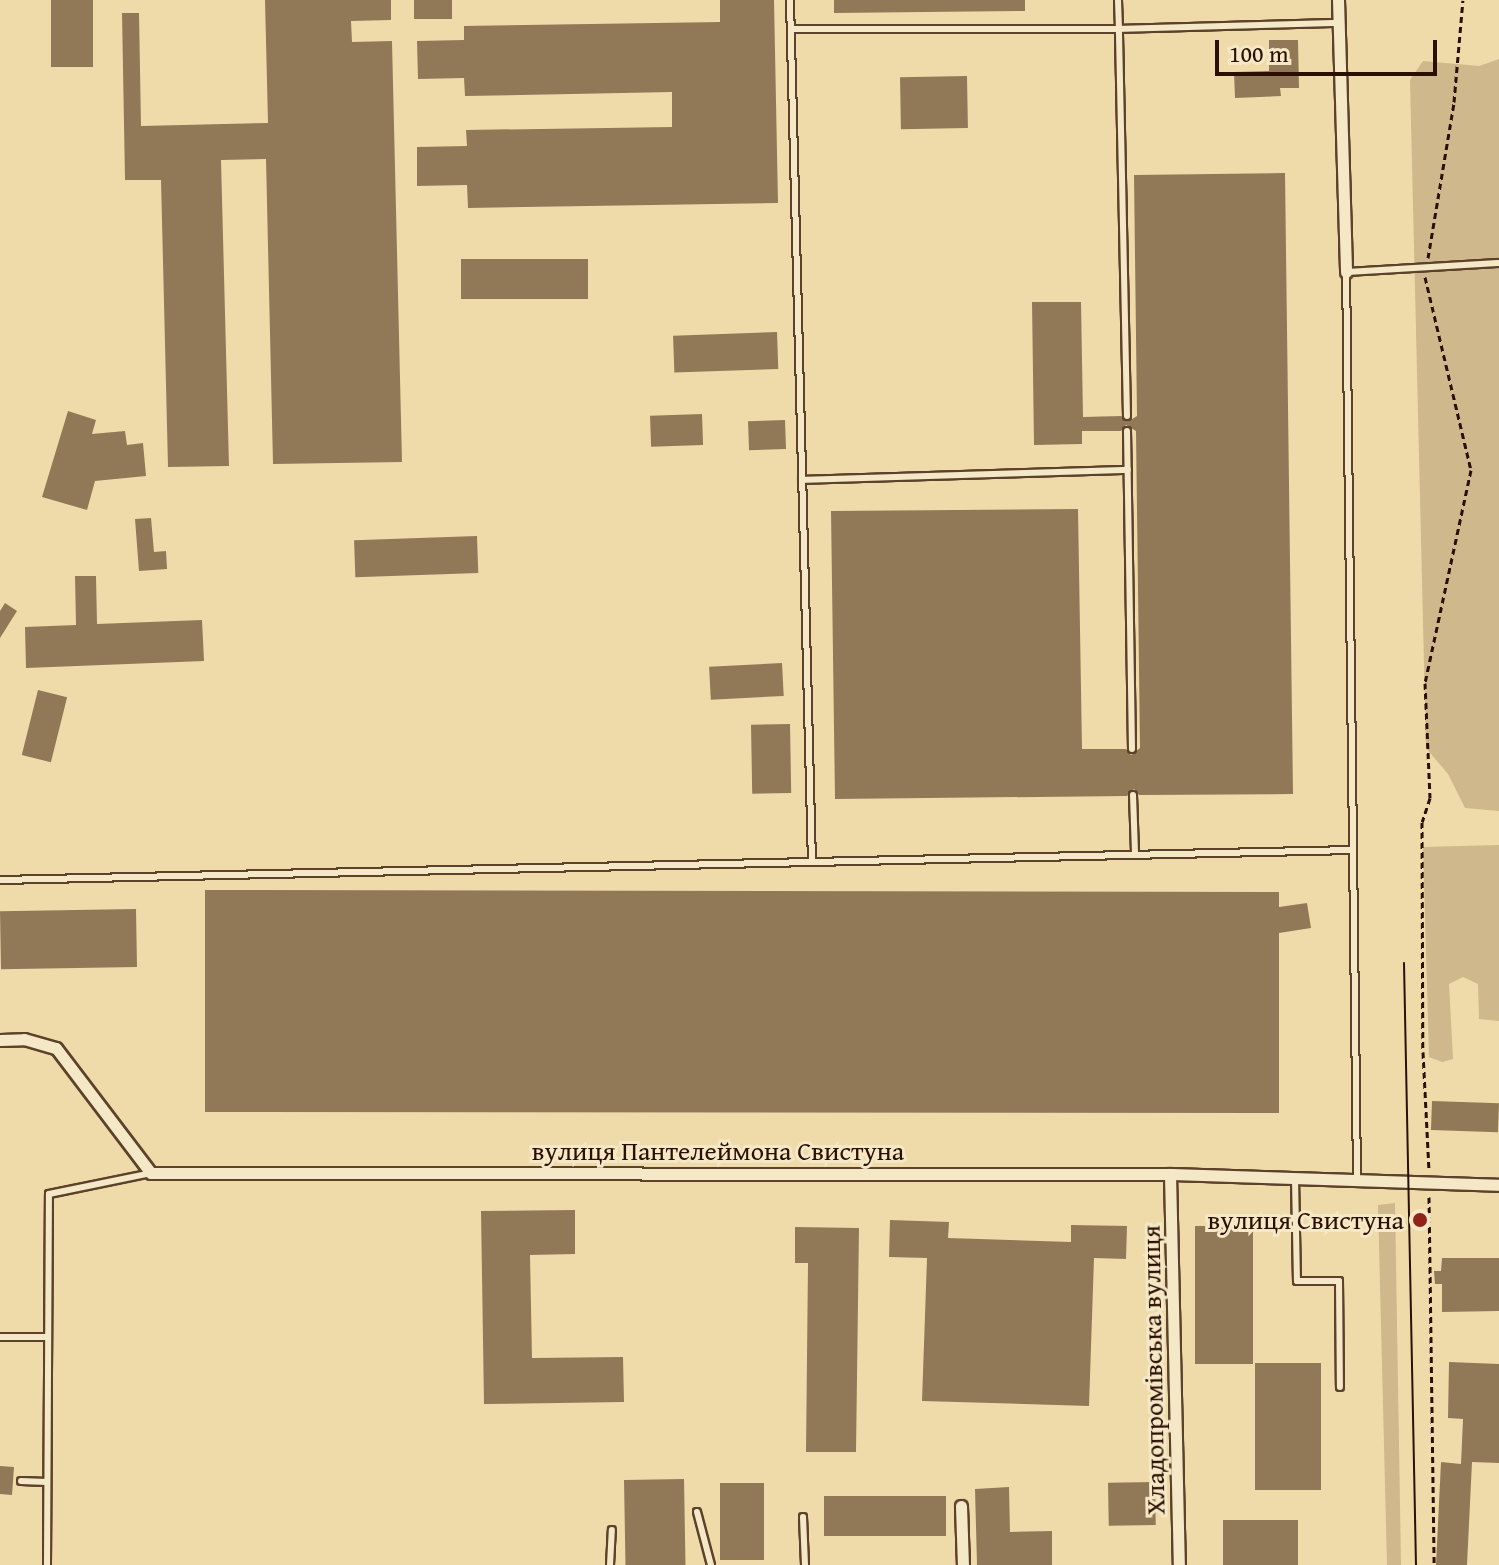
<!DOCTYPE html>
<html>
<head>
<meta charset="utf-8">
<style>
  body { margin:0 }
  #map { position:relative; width:1499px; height:1565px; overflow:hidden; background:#efdba9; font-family:"Gentium Book Plus",serif }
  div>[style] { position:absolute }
  .green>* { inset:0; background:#ceb88c }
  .building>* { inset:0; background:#917958; transform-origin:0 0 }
  .path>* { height:3px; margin-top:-1.5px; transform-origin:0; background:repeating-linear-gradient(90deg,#2b0f00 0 6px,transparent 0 10px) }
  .roads { filter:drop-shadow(2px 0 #5c422a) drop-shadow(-2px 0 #5c422a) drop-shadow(0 2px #5c422a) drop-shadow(0 -2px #5c422a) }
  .lane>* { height:6px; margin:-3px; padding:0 3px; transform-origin:3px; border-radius:3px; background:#f5e8c7 }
  .street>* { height:11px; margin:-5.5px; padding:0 5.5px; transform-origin:5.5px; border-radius:5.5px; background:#f5e8c7 }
  .tram>* { height:2px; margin:-1px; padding:0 1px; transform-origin:1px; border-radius:1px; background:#2b0f00 }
  .dots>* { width:22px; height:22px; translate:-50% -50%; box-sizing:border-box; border:4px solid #f5e8c7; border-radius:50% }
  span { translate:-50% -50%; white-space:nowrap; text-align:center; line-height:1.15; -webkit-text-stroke:6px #f5e8c7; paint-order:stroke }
  .street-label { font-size:26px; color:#2b0f00 }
  .poi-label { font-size:26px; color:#2b0f00 }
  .right { translate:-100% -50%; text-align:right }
  .scale { position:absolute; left:1215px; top:40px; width:222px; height:36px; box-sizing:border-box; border:4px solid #2b0f00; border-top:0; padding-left:10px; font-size:24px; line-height:28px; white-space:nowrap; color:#2b0f00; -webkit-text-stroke:6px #f5e8c7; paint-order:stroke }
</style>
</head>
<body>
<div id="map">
  <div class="green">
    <i style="clip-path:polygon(1499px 59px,1499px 811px,1465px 808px,1448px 774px,1426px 748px,1410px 80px,1423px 61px,1479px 66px)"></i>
    <i style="clip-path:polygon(1499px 845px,1499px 1021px,1479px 1019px,1478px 984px,1463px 977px,1449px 984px,1453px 1059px,1442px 1062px,1429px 1057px,1423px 847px)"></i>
    <i style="clip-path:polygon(1395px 1203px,1401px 1565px,1387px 1565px,1378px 1205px)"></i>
  </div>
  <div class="building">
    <i style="left:51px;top:0;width:42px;height:67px"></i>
    <i style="clip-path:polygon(265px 0,391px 0,391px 20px,351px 21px,352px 42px,392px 41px,402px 462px,273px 464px,266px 159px,221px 160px,229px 466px,168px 467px,161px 180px,125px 180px,122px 13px,139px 13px,141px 126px,268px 123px)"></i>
    <i style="left:414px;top:0;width:38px;height:19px"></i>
    <i style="clip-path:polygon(720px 0,774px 0,778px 203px,468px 208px,467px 185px,417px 186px,417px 147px,467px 146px,466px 130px,672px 127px,672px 92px,465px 96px,464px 78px,418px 79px,417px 41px,464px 40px,464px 26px,720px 22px)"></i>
    <i style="clip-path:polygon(834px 0,1025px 0,1025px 11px,834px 13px)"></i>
    <i style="clip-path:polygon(1269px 40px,1298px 40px,1299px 88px,1280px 88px,1281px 96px,1235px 98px,1234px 72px,1269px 71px)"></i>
    <i style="left:967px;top:76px;width:52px;height:67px;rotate:89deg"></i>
    <i style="clip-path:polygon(1285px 173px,1293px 794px,1139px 795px,1134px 789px,1127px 796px,835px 799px,831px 511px,1078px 509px,1082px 749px,1126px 749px,1131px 755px,1140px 748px,1136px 431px,1126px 425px,1121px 431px,1082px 431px,1082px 444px,1034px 445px,1032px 302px,1081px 302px,1083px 417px,1121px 416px,1129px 421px,1137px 416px,1134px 175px)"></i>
    <i style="left:461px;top:259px;width:127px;height:40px"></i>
    <i style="left:777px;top:332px;width:37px;height:104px;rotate:88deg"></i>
    <i style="clip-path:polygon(68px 411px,96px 420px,92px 434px,125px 431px,127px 445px,143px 443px,146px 476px,95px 481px,87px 510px,42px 497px)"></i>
    <i style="left:702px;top:414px;width:31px;height:52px;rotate:88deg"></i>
    <i style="left:785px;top:420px;width:29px;height:37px;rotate:88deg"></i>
    <i style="clip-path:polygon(151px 518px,154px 552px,166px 551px,167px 569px,139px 571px,135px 519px)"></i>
    <i style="left:477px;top:536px;width:37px;height:123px;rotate:88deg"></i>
    <i style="clip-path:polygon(75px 576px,96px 576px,97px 624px,202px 620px,204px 661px,26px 668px,25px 627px,76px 625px)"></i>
    <i style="clip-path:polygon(5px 603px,17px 611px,0 638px,0 611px)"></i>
    <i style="left:782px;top:663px;width:33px;height:73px;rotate:87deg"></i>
    <i style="left:38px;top:690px;width:30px;height:67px;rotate:14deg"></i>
    <i style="left:790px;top:724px;width:69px;height:39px;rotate:89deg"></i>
    <i style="clip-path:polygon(205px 890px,1279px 892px,1279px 907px,1307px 903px,1311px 928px,1279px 933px,1279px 1113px,205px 1112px)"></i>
    <i style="left:136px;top:909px;width:58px;height:136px;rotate:89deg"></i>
    <i style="left:1432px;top:1101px;width:67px;height:29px;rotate:2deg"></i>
    <i style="clip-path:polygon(575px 1210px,575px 1254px,530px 1255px,532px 1358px,623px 1357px,624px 1402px,484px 1404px,481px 1211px)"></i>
    <i style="clip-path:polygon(890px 1220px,949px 1222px,948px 1238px,1071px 1242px,1071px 1225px,1127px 1226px,1126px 1259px,1094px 1258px,1089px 1406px,922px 1401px,927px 1258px,889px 1257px)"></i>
    <i style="left:1195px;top:1226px;width:58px;height:138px"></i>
    <i style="clip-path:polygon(795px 1227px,859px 1228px,856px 1452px,806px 1452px,808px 1263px,795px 1263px)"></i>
    <i style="clip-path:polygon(1442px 1258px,1499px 1258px,1499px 1311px,1442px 1312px,1442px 1284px,1435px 1284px,1434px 1271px,1441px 1271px)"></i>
    <i style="clip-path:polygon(1449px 1362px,1499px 1364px,1499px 1463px,1472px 1462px,1467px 1565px,1436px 1565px,1441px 1462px,1461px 1464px,1463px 1419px,1448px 1418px)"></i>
    <i style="left:1255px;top:1363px;width:66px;height:127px"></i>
    <i style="clip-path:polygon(0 1466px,14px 1467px,12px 1495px,0 1494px)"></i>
    <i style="left:684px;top:1479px;width:86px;height:60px;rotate:89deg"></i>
    <i style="left:1155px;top:1482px;width:43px;height:47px;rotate:89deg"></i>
    <i style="left:720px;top:1483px;width:44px;height:77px"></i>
    <i style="clip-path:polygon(1009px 1487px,1010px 1532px,1052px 1531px,1052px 1565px,977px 1565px,975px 1489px)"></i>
    <i style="left:946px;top:1496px;width:40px;height:122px;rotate:90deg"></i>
    <i style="left:1223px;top:1520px;width:75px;height:45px"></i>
  </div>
  <div class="path">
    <i style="left:1428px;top:258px;width:158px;rotate:-80.5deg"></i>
    <i style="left:1454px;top:102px;width:102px;rotate:-85deg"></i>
    <i style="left:1425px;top:277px;width:198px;rotate:76.6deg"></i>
    <i style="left:1471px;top:470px;width:218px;rotate:102.2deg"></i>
    <i style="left:1425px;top:683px;width:115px;rotate:87.5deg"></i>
    <i style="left:1430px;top:798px;width:25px;rotate:108deg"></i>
    <i style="left:1422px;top:822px;width:230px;rotate:89.8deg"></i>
    <i style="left:1423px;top:1052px;width:117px;rotate:87.1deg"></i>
    <i style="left:1429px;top:1197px;width:368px;rotate:89.2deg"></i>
  </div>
  <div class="roads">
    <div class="lane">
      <i style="left:790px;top:0;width:862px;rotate:88.54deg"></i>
      <i style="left:791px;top:29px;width:328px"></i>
      <i style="left:1119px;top:29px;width:29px;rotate:-92deg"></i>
      <i style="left:1127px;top:416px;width:387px;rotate:-91.2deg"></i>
      <i style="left:1119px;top:29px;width:220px;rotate:-1.6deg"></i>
      <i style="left:1127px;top:431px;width:318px;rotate:89.1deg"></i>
      <i style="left:802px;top:480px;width:326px;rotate:-1.8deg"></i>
      <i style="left:1133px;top:795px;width:58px;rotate:88deg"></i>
      <i style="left:0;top:880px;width:1353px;rotate:-1.27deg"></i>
      <i style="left:1295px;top:1178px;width:103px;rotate:88.9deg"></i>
      <i style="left:1297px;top:1281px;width:42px"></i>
      <i style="left:1339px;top:1281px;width:106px;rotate:89.5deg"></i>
      <i style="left:1357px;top:1179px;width:907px;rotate:-90.69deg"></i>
      <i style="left:1346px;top:272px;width:153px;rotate:-3.4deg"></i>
      <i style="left:0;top:1337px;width:48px"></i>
      <i style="left:21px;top:1481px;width:26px;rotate:2deg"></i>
      <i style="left:697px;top:1512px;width:55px;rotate:75.2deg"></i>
      <i style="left:803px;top:1517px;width:48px;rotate:87.6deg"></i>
      <i style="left:47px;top:1565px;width:371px;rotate:-89.7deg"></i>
      <i style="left:49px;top:1194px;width:104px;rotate:-11.6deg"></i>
      <i style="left:610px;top:1565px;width:35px;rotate:-87deg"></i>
    </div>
    <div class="street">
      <i style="left:1338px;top:0;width:272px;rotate:88.3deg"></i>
      <i style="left:0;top:1040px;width:24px;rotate:-2deg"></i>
      <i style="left:24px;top:1039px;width:33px;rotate:16deg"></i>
      <i style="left:56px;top:1048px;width:157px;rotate:52.8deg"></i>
      <i style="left:151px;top:1173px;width:1019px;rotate:0.06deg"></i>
      <i style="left:1170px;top:1174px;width:329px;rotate:1.9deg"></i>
      <i style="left:1170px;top:1174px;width:391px;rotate:88.7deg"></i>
      <i style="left:961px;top:1506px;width:59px;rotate:88.1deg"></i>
    </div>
  </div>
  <div class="tram">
    <i style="left:1404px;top:963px;width:602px;rotate:88.86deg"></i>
  </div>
  <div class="dots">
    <i style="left:1420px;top:1220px;background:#8f2418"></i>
  </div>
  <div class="street-label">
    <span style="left:718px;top:1151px">вулиця Пантелеймона Свистуна</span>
    <span style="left:1153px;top:1370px;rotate:-91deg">Хладопромівська вулиця</span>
  </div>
  <div class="poi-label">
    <span class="right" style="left:1404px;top:1220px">вулиця Свистуна</span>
  </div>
  <div class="scale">100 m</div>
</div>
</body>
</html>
